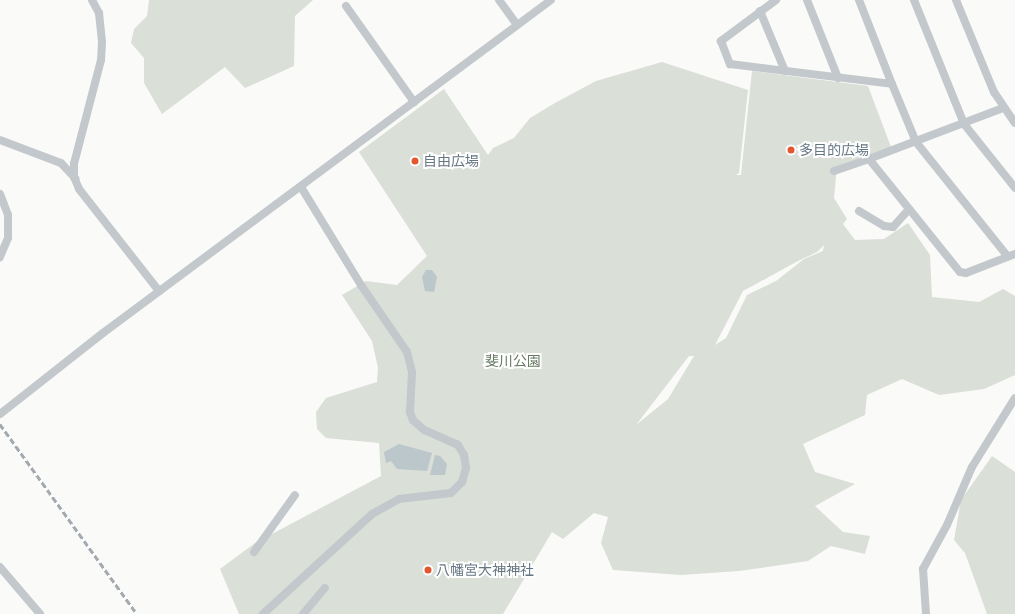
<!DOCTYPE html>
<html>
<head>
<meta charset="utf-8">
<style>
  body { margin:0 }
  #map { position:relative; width:1015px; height:614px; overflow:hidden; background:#fafaf8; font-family:"DM Sans","Noto Sans JP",sans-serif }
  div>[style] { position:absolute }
  .green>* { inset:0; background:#dadfd7 }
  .water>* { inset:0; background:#bbc7cb }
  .minor>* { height:8px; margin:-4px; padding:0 4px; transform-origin:4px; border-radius:4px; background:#c3c8cc }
  .rail>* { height:2.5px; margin-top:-1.25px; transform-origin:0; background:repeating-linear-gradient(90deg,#a2aab0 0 6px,transparent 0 9px) }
  .dots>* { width:11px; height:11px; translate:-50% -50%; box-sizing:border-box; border:2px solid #fff; border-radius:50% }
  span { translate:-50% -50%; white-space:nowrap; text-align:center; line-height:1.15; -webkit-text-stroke:4px #fff; paint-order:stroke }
  .poi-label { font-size:14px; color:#657683 }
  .left { translate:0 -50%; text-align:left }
  .park-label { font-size:14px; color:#687a64 }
</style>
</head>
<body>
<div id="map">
  <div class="green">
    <i style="clip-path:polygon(149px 0,313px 0,295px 16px,294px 66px,245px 88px,225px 67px,162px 114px,144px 83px,144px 58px,131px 43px,134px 29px,147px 16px)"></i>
    <i style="clip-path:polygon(evenodd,662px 62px,748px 90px,739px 173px,736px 175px,741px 175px,752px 71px,868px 86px,891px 147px,837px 166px,834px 198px,847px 219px,843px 224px,855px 240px,884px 239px,908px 223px,930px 255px,932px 297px,979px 302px,1003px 289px,1015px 296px,1015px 375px,984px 389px,939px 395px,902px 379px,867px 395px,865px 415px,803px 444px,815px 472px,855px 484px,815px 506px,843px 532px,870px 536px,865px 554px,831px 546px,808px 561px,739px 571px,681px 575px,613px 570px,601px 543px,608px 517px,594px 513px,563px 539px,552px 532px,503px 614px,239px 614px,220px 569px,255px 543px,381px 476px,379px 443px,326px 438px,317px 429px,316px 412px,326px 398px,377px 382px,378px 368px,372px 341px,342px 295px,366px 281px,397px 285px,427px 256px,359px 152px,444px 89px,488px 155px,493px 148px,514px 138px,530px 118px,555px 103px,596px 81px,662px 62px,824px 245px,823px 251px,804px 259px,776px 281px,747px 295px,726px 338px,715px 345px,743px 291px,798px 261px,817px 252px,824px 245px,662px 62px,689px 356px,694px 356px,668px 399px,636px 425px,689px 356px)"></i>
    <i style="clip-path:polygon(992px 456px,1015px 472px,1015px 614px,987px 614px,965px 553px,954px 540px,961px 500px)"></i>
  </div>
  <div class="water">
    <i style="clip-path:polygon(426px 270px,432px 270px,437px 277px,434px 292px,425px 291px,422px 277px)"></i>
    <i style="clip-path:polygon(399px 444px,432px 453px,427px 471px,397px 469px,391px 461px,386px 463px,384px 452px)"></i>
    <i style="clip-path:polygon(435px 455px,440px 456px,447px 464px,445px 475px,430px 475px)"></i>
  </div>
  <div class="minor">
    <i style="left:92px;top:0;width:15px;rotate:62deg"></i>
    <i style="left:99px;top:13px;width:29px;rotate:84deg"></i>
    <i style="left:102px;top:42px;width:18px;rotate:93deg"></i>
    <i style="left:101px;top:60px;width:107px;rotate:104.6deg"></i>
    <i style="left:74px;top:164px;width:13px;rotate:90deg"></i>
    <i style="left:74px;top:177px;width:13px;rotate:67deg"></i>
    <i style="left:79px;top:189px;width:130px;rotate:51.9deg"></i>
    <i style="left:499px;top:0;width:31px;rotate:54deg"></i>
    <i style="left:776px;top:0;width:69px;rotate:143.3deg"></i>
    <i style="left:721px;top:41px;width:25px;rotate:69deg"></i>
    <i style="left:730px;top:64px;width:163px;rotate:7deg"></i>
    <i style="left:892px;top:84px;width:63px;rotate:67.5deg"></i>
    <i style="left:916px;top:142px;width:147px;rotate:51.3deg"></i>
    <i style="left:807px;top:0;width:84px;rotate:68.3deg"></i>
    <i style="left:859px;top:0;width:90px;rotate:68.6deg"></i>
    <i style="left:914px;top:0;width:134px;rotate:68deg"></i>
    <i style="left:964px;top:124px;width:82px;rotate:51.4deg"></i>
    <i style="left:956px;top:0;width:100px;rotate:67.6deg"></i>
    <i style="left:994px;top:92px;width:37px;rotate:56deg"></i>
    <i style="left:346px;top:6px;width:118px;rotate:54.7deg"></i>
    <i style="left:760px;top:11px;width:65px;rotate:67.4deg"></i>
    <i style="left:1003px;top:108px;width:143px;rotate:159.2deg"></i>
    <i style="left:869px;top:159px;width:145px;rotate:51.2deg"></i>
    <i style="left:960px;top:272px;width:6px;rotate:9deg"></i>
    <i style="left:966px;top:273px;width:53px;rotate:-21.2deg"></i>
    <i style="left:0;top:140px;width:65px;rotate:20.7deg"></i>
    <i style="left:61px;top:163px;width:21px;rotate:47deg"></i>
    <i style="left:834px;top:171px;width:37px;rotate:-19deg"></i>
    <i style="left:0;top:194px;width:22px;rotate:69deg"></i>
    <i style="left:8px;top:215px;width:23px;rotate:90deg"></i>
    <i style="left:8px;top:238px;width:21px;rotate:113deg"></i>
    <i style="left:859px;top:211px;width:29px;rotate:31deg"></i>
    <i style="left:884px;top:226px;width:9px;rotate:6deg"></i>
    <i style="left:893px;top:227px;width:24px;rotate:-48deg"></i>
    <i style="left:0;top:414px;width:131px;rotate:-38.2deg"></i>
    <i style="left:103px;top:333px;width:558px;rotate:-36.62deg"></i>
    <i style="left:254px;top:552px;width:70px;rotate:-54.3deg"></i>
    <i style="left:0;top:567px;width:62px;rotate:49.6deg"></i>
    <i style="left:263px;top:614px;width:148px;rotate:-42.5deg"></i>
    <i style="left:372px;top:514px;width:31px;rotate:-29deg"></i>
    <i style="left:399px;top:499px;width:52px;rotate:-6.6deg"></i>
    <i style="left:451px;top:493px;width:16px;rotate:-45deg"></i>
    <i style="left:462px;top:482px;width:15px;rotate:-74deg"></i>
    <i style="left:466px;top:468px;width:13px;rotate:-99deg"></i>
    <i style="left:464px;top:455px;width:12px;rotate:-121deg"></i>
    <i style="left:458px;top:445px;width:37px;rotate:-156deg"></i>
    <i style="left:424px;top:430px;width:15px;rotate:-138deg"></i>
    <i style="left:413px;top:420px;width:9px;rotate:-111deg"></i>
    <i style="left:410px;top:412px;width:40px;rotate:-87.1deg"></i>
    <i style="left:412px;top:372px;width:21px;rotate:-104deg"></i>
    <i style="left:407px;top:352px;width:81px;rotate:-124.5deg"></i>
    <i style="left:361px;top:285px;width:115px;rotate:-121.5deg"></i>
    <i style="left:303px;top:614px;width:34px;rotate:-50deg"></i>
    <i style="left:926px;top:614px;width:45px;rotate:-93.8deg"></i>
    <i style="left:923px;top:569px;width:50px;rotate:-61.4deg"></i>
    <i style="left:947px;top:525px;width:63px;rotate:-66.7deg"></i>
    <i style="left:972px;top:467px;width:81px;rotate:-58.1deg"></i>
  </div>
  <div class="rail">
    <i style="left:0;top:424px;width:234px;rotate:54.2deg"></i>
  </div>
  <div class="dots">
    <i style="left:791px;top:150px;background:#e4572e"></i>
    <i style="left:415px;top:161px;background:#e4572e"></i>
    <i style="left:428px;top:570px;background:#e4572e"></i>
  </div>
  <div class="poi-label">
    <span class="left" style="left:799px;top:150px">多目的広場</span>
    <span class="left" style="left:423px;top:161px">自由広場</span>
    <span class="left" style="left:436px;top:570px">八幡宮大神神社</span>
  </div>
  <div class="park-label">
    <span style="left:513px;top:361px">斐川公園</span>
  </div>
</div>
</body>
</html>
